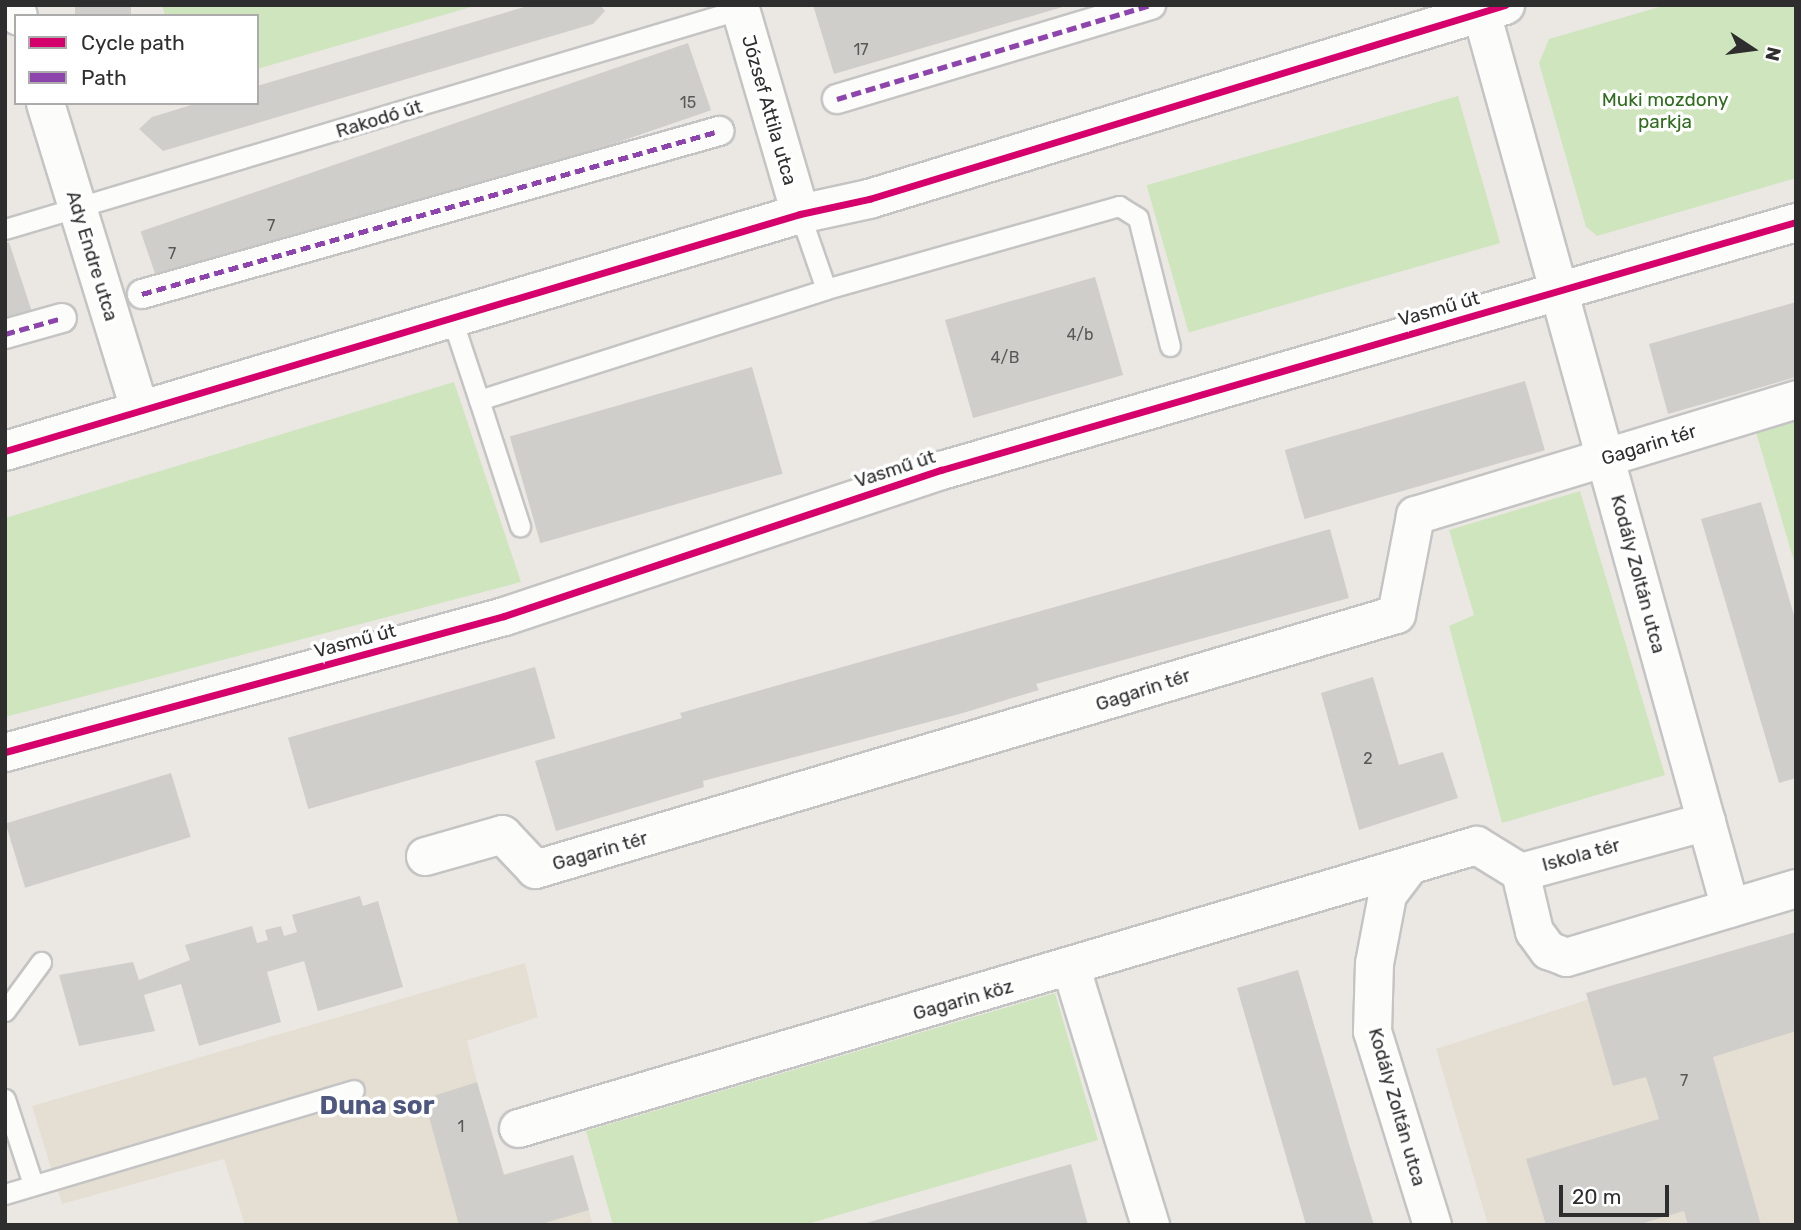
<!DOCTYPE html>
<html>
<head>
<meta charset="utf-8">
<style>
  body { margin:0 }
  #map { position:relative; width:1801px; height:1230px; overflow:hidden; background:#ebe8e4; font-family:Rubik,sans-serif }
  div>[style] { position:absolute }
  .education>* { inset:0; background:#e5dfd3 }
  .green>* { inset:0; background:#cfe5be; transform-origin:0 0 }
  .building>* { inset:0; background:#d0cecb; transform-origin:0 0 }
  .roads { filter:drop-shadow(2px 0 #c5c4c4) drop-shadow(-2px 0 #c5c4c4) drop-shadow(0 2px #c5c4c4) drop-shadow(0 -2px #c5c4c4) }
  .service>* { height:19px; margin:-9.5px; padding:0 9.5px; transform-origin:9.5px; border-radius:9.5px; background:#fcfcfb }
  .pedestrian>* { height:28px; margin:-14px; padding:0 14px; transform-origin:14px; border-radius:14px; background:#fcfcfb }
  .minor>* { height:37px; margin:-18.5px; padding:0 18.5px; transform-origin:18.5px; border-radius:18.5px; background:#fcfcfb }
  .tertiary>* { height:38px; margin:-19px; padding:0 19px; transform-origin:19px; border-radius:19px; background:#fcfcfb }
  .quiet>* { height:5px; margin-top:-2.5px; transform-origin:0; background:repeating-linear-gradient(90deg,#8e44ad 0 10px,transparent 0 15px) }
  .cycleway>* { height:7px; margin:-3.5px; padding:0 3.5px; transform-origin:3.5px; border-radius:3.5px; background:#d6006c }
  span { translate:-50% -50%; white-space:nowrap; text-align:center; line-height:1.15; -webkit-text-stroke:7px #fff; paint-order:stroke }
  .number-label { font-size:16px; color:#585857 }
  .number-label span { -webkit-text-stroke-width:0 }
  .park-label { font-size:19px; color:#2f6c1d }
  .street-label { font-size:19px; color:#2e2e2e }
  .district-label { font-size:26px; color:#4e577e; font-weight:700 }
  .frame { position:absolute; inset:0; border:7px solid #2e2e2e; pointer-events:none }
  .legend { position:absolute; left:14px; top:14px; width:245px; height:91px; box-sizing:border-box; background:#fff; border:2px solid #ababab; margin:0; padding:9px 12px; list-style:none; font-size:21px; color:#2e2e2e }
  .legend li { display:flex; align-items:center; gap:14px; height:35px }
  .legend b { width:35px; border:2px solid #ababab }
  .north { position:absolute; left:1717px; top:14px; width:70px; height:70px; -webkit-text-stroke:5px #fff; paint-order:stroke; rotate:103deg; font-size:19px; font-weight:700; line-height:28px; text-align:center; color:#2e2e2e }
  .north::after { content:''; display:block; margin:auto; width:24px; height:32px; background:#2e2e2e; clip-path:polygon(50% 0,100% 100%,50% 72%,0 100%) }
  .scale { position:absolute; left:1559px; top:1185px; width:110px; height:32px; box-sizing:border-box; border:4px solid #2e2e2e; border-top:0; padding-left:9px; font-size:21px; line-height:24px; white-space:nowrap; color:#2e2e2e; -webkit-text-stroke:5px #fff; paint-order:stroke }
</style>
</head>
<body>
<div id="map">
  <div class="education">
    <i style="clip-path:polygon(1796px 932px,1796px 1225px,1488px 1225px,1436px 1049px)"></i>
    <i style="clip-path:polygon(525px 963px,538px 1017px,467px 1041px,477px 1082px,504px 1174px,573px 1155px,593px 1225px,245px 1225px,224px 1159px,62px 1204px,32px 1106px)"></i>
  </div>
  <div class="green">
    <i style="clip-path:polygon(162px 5px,478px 5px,257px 69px,257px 16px,165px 16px)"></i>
    <i style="clip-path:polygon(1666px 5px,1796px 5px,1796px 178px,1597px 236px,1586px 227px,1539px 63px,1549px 39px)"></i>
    <i style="left:1458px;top:96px;width:153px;height:324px;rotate:74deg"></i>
    <i style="clip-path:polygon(454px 382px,521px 582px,5px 717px,5px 518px)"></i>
    <i style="clip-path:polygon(1796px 417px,1796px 568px,1755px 429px)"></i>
    <i style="clip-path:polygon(1580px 491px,1665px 775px,1502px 823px,1449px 626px,1474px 615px,1449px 530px)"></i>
    <i style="clip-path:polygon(1055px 993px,1098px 1140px,804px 1225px,613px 1225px,586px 1131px)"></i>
  </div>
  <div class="building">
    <i style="left:75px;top:5px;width:56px;height:11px"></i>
    <i style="clip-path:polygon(531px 5px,600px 5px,605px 11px,593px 24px,163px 151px,139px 129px,152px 117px,198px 103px,257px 103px,257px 86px)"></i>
    <i style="clip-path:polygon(813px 5px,1066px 5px,1066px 6px,834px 74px)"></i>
    <i style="left:688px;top:43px;width:71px;height:579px;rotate:71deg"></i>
    <i style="clip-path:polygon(9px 242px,32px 312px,5px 320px,5px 243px)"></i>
    <i style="left:1095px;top:277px;width:102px;height:156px;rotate:74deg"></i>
    <i style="clip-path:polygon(1796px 302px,1796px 377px,1668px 414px,1649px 344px)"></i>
    <i style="left:752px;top:367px;width:111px;height:252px;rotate:74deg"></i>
    <i style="left:1525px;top:381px;width:72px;height:250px;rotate:74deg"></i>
    <i style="clip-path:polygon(1761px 502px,1796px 622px,1796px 778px,1779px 783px,1701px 519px)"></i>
    <i style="clip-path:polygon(1330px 529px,1349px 598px,1036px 684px,1039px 690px,963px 713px,703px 781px,704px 787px,556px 831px,535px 761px,682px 718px,680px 713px)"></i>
    <i style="left:535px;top:667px;width:74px;height:257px;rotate:74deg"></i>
    <i style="clip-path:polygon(1373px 677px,1399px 765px,1443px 752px,1458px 798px,1359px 830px,1321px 693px)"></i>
    <i style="left:171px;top:773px;width:67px;height:173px;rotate:73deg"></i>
    <i style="clip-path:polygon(360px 896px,363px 906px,378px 901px,403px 987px,318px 1011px,304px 961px,267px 972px,281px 1022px,199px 1046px,181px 984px,144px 995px,155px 1031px,79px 1046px,59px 975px,133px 962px,139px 980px,190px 960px,185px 945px,252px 926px,257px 943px,268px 940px,265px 930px,281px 926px,284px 936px,297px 932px,292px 915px)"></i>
    <i style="clip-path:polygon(1796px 932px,1796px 1031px,1713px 1057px,1761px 1225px,1688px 1225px,1684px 1211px,1637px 1225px,1546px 1225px,1526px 1159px,1659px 1119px,1646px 1077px,1613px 1086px,1586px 993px)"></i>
    <i style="clip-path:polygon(1298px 970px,1349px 1144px,1374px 1225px,1306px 1225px,1237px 988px)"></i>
    <i style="clip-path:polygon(477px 1082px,504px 1175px,573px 1155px,589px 1210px,538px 1225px,459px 1225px,424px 1099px)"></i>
    <i style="clip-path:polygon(1071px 1164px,1088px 1225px,863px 1225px,863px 1224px)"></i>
  </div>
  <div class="roads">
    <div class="service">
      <i style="left:800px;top:214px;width:79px;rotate:70.9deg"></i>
      <i style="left:5px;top:229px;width:775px;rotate:-16.64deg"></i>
      <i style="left:452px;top:319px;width:85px;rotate:71.6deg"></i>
      <i style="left:479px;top:400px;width:364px;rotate:-17.7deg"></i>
      <i style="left:826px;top:289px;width:305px;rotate:-15.8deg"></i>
      <i style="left:1119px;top:206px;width:22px;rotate:32deg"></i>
      <i style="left:1138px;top:218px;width:132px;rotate:76deg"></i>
      <i style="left:479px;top:400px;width:133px;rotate:72deg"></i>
      <i style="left:5px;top:1011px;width:61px;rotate:-53.7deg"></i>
      <i style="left:5px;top:1099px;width:89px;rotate:71.8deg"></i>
      <i style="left:5px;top:1194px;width:364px;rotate:-16.6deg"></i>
    </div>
    <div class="pedestrian">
      <i style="left:837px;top:99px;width:328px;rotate:-16.7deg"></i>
      <i style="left:142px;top:294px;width:600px;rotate:-15.77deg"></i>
      <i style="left:5px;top:334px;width:59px;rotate:-15.7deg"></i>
    </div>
    <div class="minor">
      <i style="left:15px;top:5px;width:11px;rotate:75deg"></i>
      <i style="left:739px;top:5px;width:218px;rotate:73.7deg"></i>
      <i style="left:1479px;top:5px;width:937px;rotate:74.47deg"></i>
      <i style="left:45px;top:103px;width:320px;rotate:72.9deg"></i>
      <i style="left:5px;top:752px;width:517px;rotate:-15.25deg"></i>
      <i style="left:504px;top:616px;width:461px;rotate:-18.5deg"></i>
      <i style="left:941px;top:470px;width:890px;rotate:-16.18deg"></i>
      <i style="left:425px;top:856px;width:80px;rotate:-15.9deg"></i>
      <i style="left:502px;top:834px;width:48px;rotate:46.7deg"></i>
      <i style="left:535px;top:869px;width:898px;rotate:-16.5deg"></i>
      <i style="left:1396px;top:614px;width:101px;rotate:-79.1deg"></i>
      <i style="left:1415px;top:515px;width:398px;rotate:-16.9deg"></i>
      <i style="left:1407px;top:868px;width:34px;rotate:127deg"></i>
      <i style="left:1387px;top:895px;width:69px;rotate:100.8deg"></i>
      <i style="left:1374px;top:963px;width:68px;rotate:91.7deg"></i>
      <i style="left:1372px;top:1031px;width:203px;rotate:72.8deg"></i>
      <i style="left:1520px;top:872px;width:61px;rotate:76.7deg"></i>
      <i style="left:1534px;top:931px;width:24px;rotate:54deg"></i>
      <i style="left:1548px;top:950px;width:19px;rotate:21deg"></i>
      <i style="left:1566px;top:957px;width:240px;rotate:-16.7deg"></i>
      <i style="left:1520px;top:872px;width:193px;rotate:-15.3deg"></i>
      <i style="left:1071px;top:968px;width:269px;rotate:72.9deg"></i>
      <i style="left:518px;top:1128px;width:999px;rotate:-16.46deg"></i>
      <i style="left:1476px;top:845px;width:52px;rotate:31.5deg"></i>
    </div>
    <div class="tertiary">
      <i style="left:5px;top:451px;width:830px;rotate:-16.6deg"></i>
      <i style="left:800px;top:214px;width:71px;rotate:-12.3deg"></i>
      <i style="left:869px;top:199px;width:665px;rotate:-16.96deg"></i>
    </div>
  </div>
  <div class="quiet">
    <i style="left:837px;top:99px;width:328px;rotate:-16.7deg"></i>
    <i style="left:142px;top:294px;width:600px;rotate:-15.77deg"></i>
    <i style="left:5px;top:334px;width:59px;rotate:-15.7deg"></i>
  </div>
  <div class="cycleway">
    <i style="left:5px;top:451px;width:830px;rotate:-16.6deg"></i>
    <i style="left:800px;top:214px;width:71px;rotate:-12.3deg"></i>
    <i style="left:869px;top:199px;width:665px;rotate:-16.96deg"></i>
    <i style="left:5px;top:752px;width:517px;rotate:-15.25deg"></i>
    <i style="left:504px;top:616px;width:461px;rotate:-18.5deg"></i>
    <i style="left:941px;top:470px;width:890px;rotate:-16.18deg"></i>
  </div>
  <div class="number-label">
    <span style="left:861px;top:50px">17</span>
    <span style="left:688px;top:103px">15</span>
    <span style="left:271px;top:226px">7</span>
    <span style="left:172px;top:254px">7</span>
    <span style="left:1080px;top:335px">4/b</span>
    <span style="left:1005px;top:358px">4/B</span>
    <span style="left:1368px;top:759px">2</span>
    <span style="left:1684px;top:1081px">7</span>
    <span style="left:461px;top:1127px">1</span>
  </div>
  <div class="park-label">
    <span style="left:1665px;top:111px">Muki mozdony<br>parkja</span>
  </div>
  <div class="street-label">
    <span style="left:769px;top:110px;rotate:74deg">József Attila utca</span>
    <span style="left:379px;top:119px;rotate:-17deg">Rakodó út</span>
    <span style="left:92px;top:256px;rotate:73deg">Ady Endre utca</span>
    <span style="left:1439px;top:309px;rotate:-16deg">Vasmű út</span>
    <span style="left:1649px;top:445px;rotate:-17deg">Gagarin tér</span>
    <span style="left:895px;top:469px;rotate:-18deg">Vasmű út</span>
    <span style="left:1638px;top:574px;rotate:75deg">Kodály Zoltán utca</span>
    <span style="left:355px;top:641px;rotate:-15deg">Vasmű út</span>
    <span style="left:1143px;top:690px;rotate:-18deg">Gagarin tér</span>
    <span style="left:600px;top:851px;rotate:-16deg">Gagarin tér</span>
    <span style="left:1581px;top:855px;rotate:-15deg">Iskola tér</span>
    <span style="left:963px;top:1000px;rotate:-16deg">Gagarin köz</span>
    <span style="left:1397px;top:1107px;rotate:74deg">Kodály Zoltán utca</span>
  </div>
  <div class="district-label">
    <span style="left:377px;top:1106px">Duna sor</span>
  </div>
  <div class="frame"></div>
  <ul class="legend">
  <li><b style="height:9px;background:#d6006c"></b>Cycle path</li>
  <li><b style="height:9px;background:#8e44ad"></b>Path</li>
  </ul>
  <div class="north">N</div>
  <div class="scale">20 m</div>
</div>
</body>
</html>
